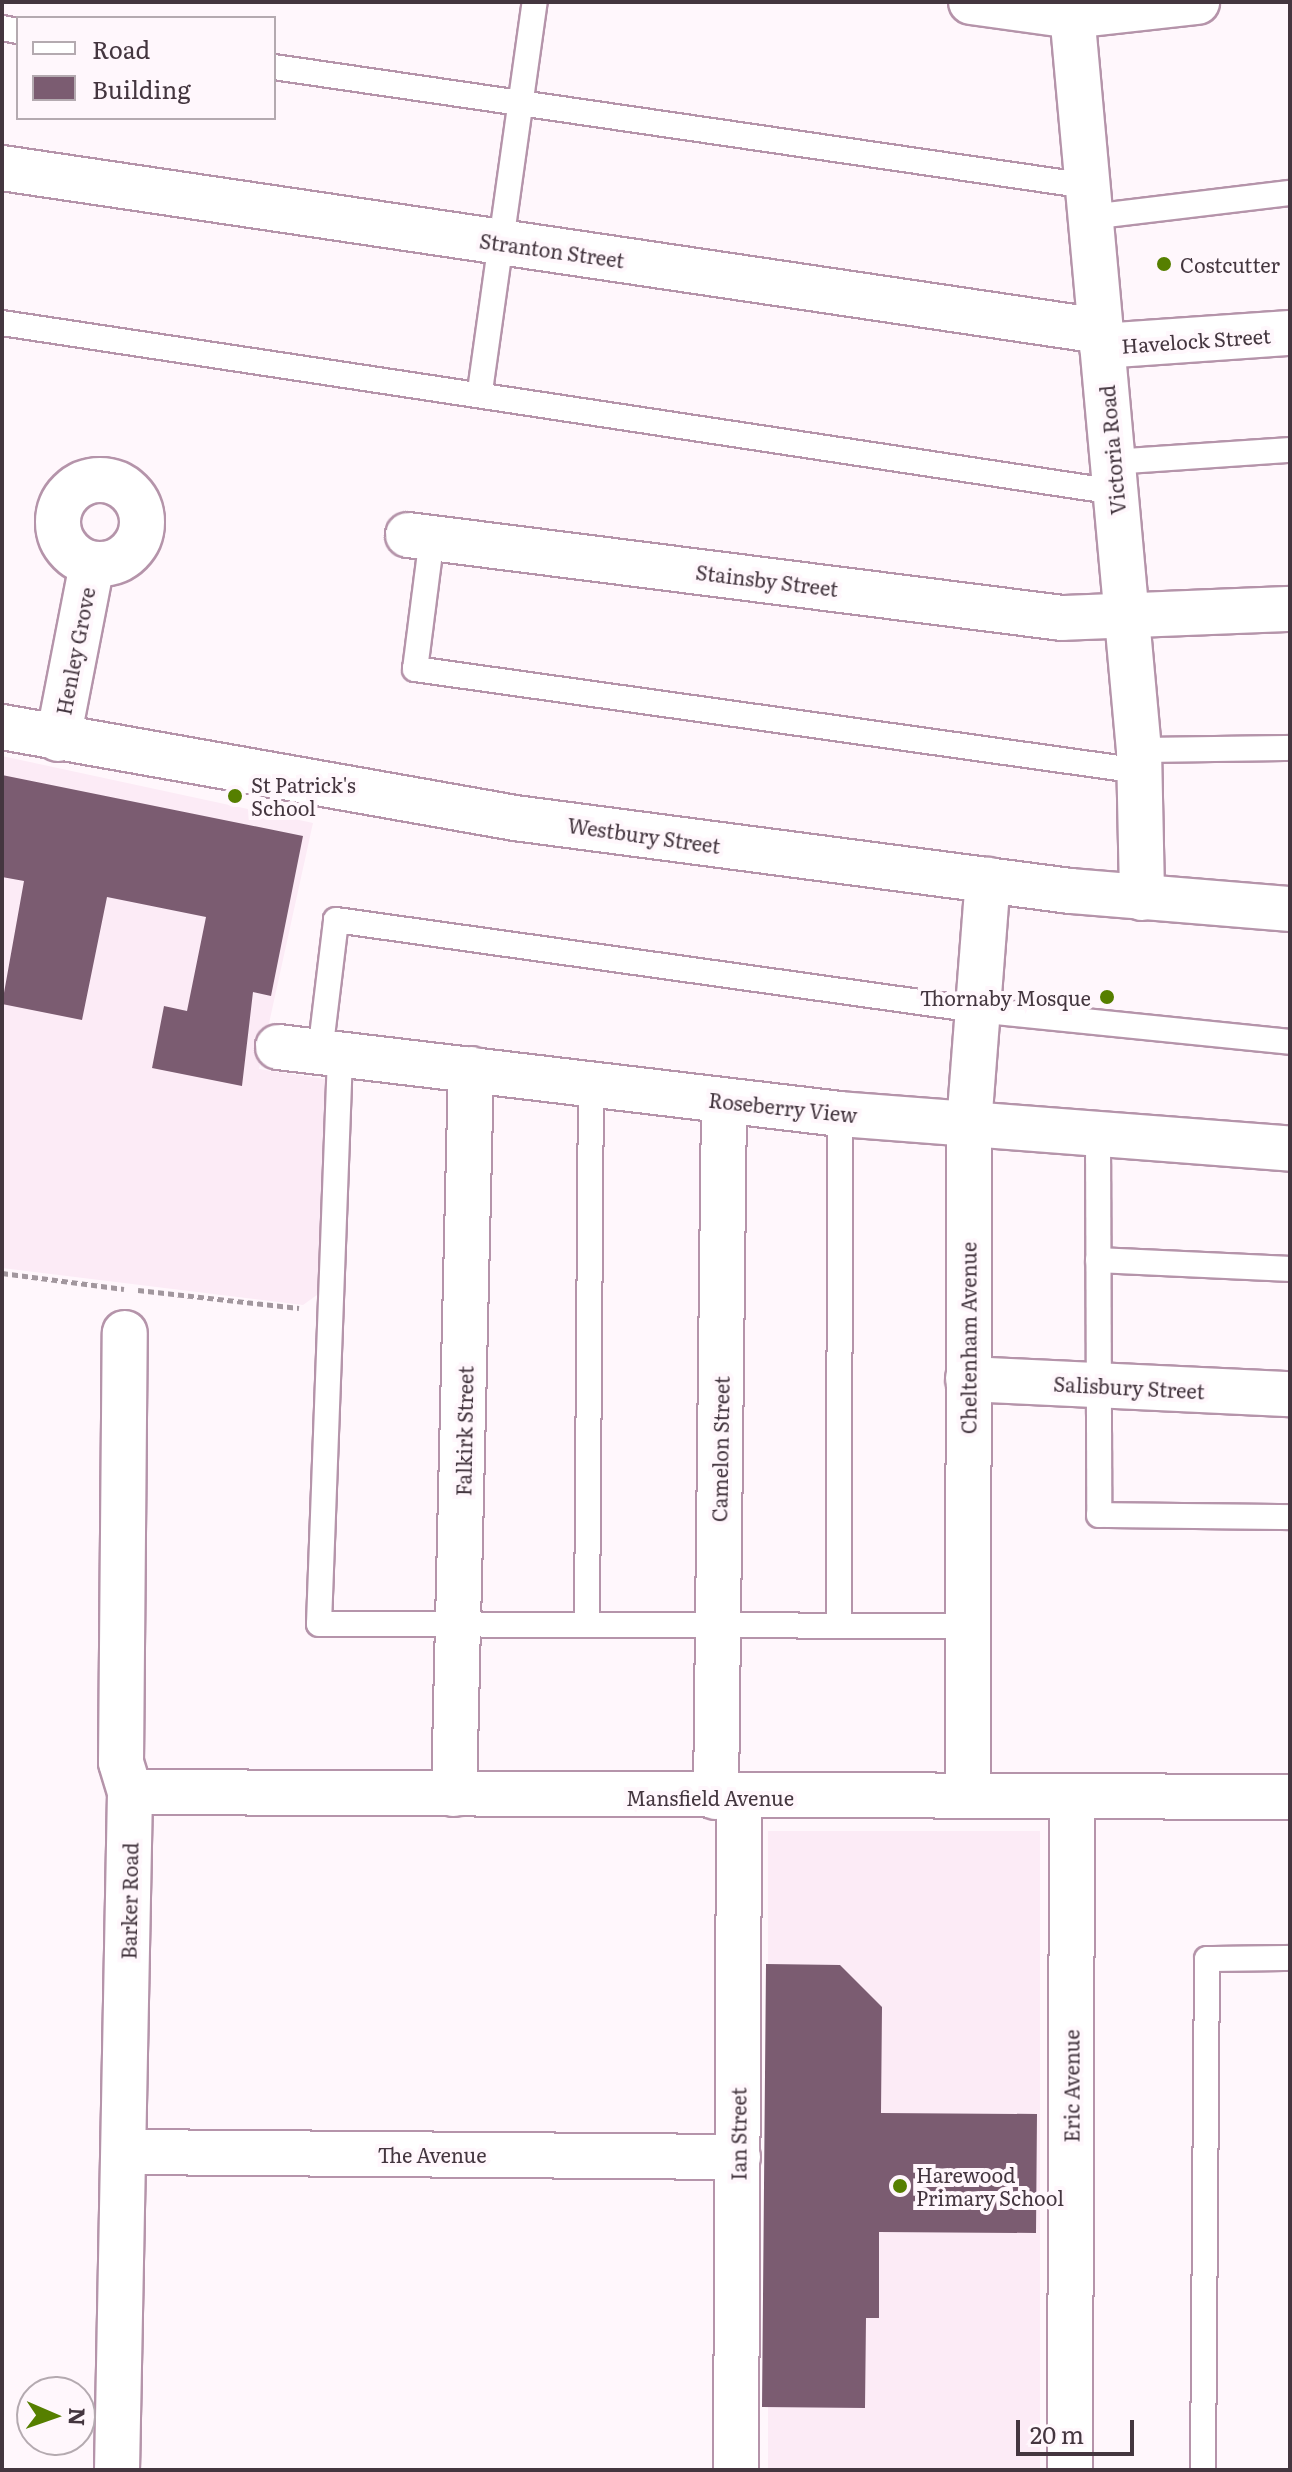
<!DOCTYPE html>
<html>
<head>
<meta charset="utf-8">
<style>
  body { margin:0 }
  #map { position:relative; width:1292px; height:2472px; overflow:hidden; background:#fff7fc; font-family:Literata,serif }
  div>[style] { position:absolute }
  .built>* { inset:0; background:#fcebf6; transform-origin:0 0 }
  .building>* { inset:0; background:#7b5c71 }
  .path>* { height:5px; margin-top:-2.5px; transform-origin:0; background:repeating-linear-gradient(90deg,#a2979e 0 6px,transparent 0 10px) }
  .roads { filter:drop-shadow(2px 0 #b594aa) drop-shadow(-2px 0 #b594aa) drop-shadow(0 2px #b594aa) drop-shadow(0 -2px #b594aa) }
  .service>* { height:24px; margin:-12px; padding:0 12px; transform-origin:12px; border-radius:12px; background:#fff }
  .minor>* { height:44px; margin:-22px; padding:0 22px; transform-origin:22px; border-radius:22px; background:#fff }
  .minor>.ring { margin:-22px; padding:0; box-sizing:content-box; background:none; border:44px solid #fff; border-radius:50% }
  .tertiary>* { height:44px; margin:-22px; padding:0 22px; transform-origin:22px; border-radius:22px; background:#fff }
  .dots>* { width:22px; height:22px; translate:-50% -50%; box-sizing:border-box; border:4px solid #fff7fc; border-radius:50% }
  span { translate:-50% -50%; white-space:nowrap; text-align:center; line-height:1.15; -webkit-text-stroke:8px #fff7fc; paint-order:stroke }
  .street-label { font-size:20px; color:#44363f }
  .poi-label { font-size:20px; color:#44363f }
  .left { translate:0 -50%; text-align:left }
  .right { translate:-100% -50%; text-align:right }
  .frame { position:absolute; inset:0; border:4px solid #44363f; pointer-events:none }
  .legend { position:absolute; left:16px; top:16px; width:260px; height:104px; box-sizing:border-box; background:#fff7fc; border:2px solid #b4aab0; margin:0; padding:10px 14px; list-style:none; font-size:24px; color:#44363f }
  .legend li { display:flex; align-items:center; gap:16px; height:40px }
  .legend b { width:40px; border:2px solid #b4aab0 }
  .north { position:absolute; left:16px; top:2376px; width:80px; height:80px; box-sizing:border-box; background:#fff7fc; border:2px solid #b4aab0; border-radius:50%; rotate:92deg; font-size:22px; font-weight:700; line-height:32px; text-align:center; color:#44363f }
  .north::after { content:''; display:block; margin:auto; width:28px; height:36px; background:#567f00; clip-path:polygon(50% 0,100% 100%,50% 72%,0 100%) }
  .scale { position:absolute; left:1016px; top:2420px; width:118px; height:36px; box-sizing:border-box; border:4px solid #44363f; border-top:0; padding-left:10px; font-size:24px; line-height:28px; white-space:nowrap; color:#44363f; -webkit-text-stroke:6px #fff7fc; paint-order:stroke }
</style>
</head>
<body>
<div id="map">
  <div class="built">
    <i style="clip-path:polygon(2px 756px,313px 823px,259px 1069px,325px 1079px,317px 1295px,303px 1305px,2px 1268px)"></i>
    <i style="left:768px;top:1831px;width:272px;height:639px"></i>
  </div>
  <div class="building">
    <i style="clip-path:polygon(2px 775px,303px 836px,271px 996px,253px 992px,242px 1086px,152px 1068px,164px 1006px,187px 1011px,206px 917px,107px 897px,82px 1020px,2px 1004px,24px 881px,2px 877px)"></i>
    <i style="clip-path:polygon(766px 1964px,840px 1965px,882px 2007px,881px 2113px,1037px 2114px,1036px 2233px,879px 2232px,879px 2318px,866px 2318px,865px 2408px,762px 2407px)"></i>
  </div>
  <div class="path">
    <i style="left:2px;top:1273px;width:123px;rotate:7.5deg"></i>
    <i style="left:138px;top:1290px;width:162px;rotate:6.4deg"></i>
  </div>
  <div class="roads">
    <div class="service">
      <i style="left:2px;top:28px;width:16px;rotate:11deg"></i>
      <i style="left:274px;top:67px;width:823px;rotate:8.32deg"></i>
      <i style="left:1091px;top:217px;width:200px;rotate:-6.9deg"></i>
      <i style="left:2px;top:323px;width:1127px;rotate:8.63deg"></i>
      <i style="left:480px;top:391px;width:393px;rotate:-82deg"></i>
      <i style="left:1113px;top:462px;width:177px;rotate:-3.9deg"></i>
      <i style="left:432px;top:537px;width:133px;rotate:97.3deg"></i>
      <i style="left:415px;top:669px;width:732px;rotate:8.01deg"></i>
      <i style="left:1139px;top:750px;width:151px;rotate:-0.8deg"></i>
      <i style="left:320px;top:1053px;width:134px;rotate:-83.1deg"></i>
      <i style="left:336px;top:920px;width:646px;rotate:8deg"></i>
      <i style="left:976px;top:1010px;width:316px;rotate:5.8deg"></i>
      <i style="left:340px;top:1056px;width:568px;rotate:92.12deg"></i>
      <i style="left:319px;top:1624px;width:649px;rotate:0.18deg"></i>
      <i style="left:1098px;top:1136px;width:379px;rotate:89.8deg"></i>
      <i style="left:1099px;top:1515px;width:191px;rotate:0.6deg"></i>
      <i style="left:1098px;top:1260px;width:192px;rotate:2.7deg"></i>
      <i style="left:839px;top:1623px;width:509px;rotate:-89.89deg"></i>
      <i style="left:587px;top:1624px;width:541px;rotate:-89.58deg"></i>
      <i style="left:1203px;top:2470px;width:511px;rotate:-89.55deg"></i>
      <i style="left:1207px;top:1959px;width:83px;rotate:-0.7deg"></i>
    </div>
    <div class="minor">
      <i style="left:971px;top:2px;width:102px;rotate:7.9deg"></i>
      <i style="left:1072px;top:16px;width:126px;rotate:-6.4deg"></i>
      <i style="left:1071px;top:2px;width:751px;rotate:84.81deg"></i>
      <i style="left:1139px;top:750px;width:148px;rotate:88.8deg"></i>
      <i style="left:2px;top:168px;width:1111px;rotate:8.44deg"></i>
      <i style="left:1102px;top:346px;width:188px;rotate:-4deg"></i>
      <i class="ring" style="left:58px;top:480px;width:40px;height:40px"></i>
      <i style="left:408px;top:535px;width:659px;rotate:7.23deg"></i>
      <i style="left:1062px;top:618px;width:228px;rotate:-2.3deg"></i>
      <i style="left:58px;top:739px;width:178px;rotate:-79deg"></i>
      <i style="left:278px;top:1047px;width:566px;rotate:6.8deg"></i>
      <i style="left:840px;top:1114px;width:451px;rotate:4.4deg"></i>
      <i style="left:968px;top:1379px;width:322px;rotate:2.7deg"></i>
      <i style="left:130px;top:1792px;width:1160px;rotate:0.25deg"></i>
      <i style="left:454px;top:1794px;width:725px;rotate:-88.66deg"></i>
      <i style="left:968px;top:1796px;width:671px;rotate:-89.91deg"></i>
      <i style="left:969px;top:1125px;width:246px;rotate:-85.6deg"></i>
      <i style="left:716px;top:1797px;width:696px;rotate:-89.34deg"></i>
      <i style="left:126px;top:2152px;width:612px;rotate:0.47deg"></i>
      <i style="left:117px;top:2470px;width:678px;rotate:-88.9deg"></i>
      <i style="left:130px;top:1792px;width:31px;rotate:-107deg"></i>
      <i style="left:121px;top:1762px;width:429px;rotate:-89.5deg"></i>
      <i style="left:736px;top:2470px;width:672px;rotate:-89.74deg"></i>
      <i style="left:1070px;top:2470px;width:673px;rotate:-89.83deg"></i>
    </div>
    <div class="tertiary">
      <i style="left:2px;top:727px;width:521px;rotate:10.06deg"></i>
      <i style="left:515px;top:818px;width:560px;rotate:7.49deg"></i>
      <i style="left:1070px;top:891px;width:221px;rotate:4.7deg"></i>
    </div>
  </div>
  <div class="dots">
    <i style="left:1164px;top:264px;background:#567f00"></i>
    <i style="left:235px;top:796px;background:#567f00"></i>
    <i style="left:1107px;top:997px;background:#567f00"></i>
    <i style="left:900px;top:2186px;background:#567f00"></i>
  </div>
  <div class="street-label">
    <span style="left:552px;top:250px;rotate:8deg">Stranton Street</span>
    <span style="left:1196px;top:340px;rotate:-4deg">Havelock Street</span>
    <span style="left:1112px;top:450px;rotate:-95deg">Victoria Road</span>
    <span style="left:767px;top:580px;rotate:7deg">Stainsby Street</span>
    <span style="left:75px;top:651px;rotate:-79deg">Henley Grove</span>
    <span style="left:644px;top:835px;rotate:8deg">Westbury Street</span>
    <span style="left:783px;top:1107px;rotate:6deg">Roseberry View</span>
    <span style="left:968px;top:1338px;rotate:-90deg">Cheltenham Avenue</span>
    <span style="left:1129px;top:1387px;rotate:3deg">Salisbury Street</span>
    <span style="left:464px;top:1431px;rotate:-89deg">Falkirk Street</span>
    <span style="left:720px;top:1449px;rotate:-89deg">Camelon Street</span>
    <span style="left:710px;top:1797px">Mansfield Avenue</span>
    <span style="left:129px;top:1901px;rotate:-89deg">Barker Road</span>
    <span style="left:1071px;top:2086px;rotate:-90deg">Eric Avenue</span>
    <span style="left:738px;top:2134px;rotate:-90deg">Ian Street</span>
    <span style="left:432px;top:2154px">The Avenue</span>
  </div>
  <div class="poi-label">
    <span class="left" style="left:1180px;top:264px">Costcutter</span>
    <span class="left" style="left:251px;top:796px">St Patrick's<br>School</span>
    <span class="right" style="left:1091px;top:997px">Thornaby Mosque</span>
    <span class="left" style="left:916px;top:2186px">Harewood<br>Primary School</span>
  </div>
  <div class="frame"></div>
  <ul class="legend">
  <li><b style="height:10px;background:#fff"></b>Road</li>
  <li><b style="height:22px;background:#7b5c71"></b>Building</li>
  </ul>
  <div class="north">N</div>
  <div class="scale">20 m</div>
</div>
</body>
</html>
